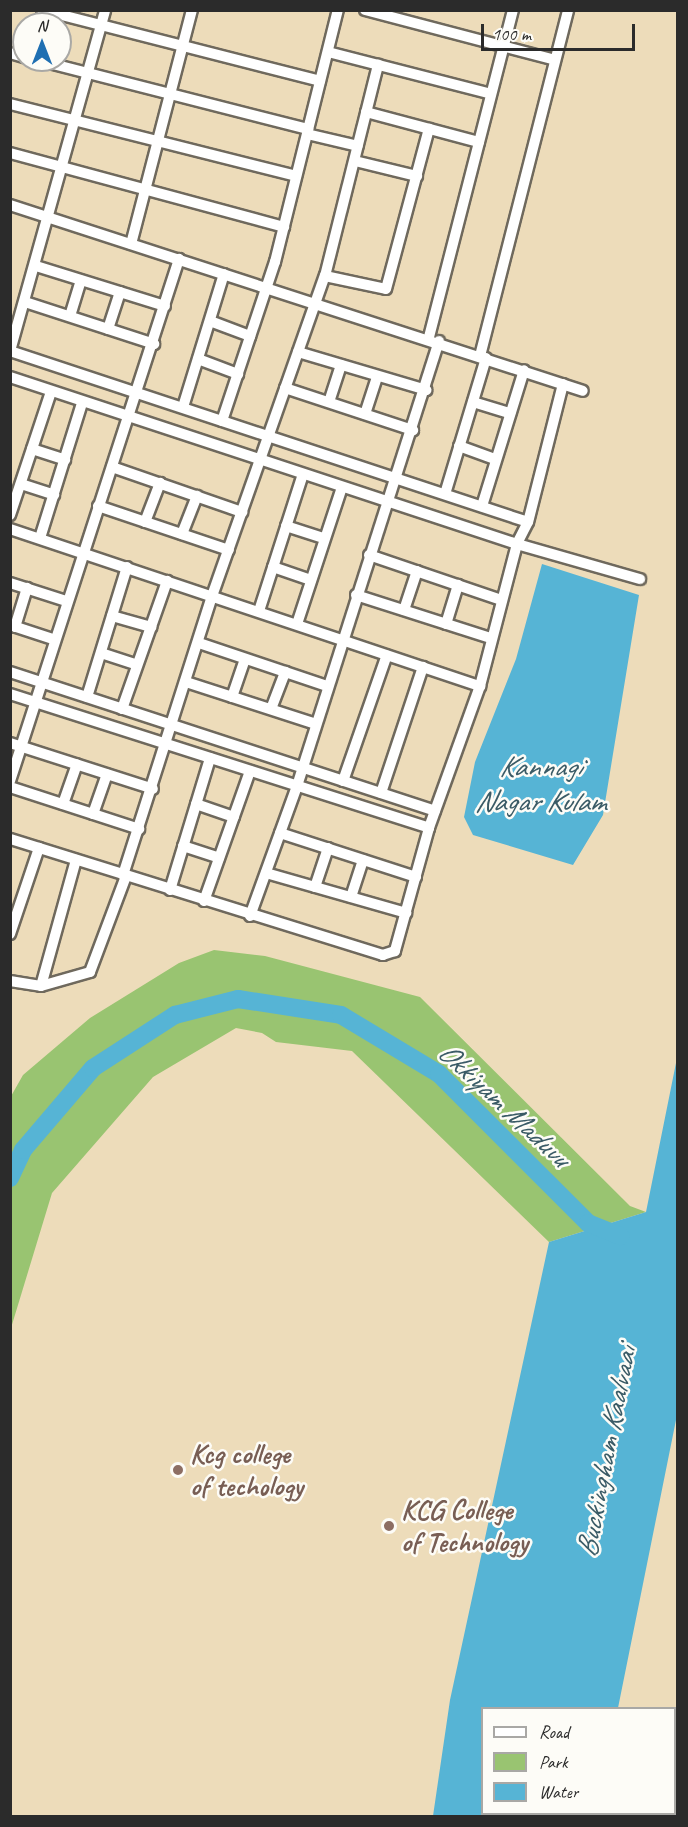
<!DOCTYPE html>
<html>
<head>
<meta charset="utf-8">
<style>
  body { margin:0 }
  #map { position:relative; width:688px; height:1827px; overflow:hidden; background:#eddcba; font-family:Caveat,sans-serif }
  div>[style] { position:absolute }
  .green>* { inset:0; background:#99c471 }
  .water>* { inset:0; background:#56b4d5 }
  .river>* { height:18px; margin:-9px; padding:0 9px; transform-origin:9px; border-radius:9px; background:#56b4d5 }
  .roads { filter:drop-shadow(2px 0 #6f695d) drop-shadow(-2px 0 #6f695d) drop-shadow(0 2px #6f695d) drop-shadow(0 -2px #6f695d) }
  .minor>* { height:10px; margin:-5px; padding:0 5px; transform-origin:5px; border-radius:5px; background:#fff }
  .dots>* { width:16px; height:16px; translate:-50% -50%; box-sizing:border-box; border:3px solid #fdfcf7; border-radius:50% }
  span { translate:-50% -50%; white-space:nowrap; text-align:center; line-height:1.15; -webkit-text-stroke:5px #fdfcf7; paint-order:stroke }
  .education-label { font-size:28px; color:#785e54; font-weight:700 }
  .left { translate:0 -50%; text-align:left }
  .water-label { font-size:30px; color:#3a5b66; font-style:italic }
  .frame { position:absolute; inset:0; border:12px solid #2b2b2b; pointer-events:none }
  .legend { position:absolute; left:481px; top:1707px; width:195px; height:108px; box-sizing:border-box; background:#fdfcf7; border:2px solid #a9a8a5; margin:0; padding:8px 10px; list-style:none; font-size:18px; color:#2b2b2b }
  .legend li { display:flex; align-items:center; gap:12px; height:30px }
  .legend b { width:30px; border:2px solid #a9a8a5 }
  .north { position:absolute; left:12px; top:12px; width:60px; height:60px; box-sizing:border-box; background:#fdfcf7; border:2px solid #a9a8a5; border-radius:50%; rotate:0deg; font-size:16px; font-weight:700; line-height:24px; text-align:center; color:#2b2b2b }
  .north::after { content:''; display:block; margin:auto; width:21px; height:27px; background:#1f6fb2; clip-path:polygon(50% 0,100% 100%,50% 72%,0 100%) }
  .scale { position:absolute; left:481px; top:24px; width:154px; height:27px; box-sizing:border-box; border:3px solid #2b2b2b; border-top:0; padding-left:8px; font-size:18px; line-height:21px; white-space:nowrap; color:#2b2b2b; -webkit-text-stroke:4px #fdfcf7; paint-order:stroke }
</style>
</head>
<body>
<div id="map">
  <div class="green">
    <i style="clip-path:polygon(214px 950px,265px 956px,420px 997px,630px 1206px,646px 1212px,549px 1242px,352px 1051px,276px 1042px,262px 1033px,236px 1028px,153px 1077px,52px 1193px,11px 1328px,10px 1098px,23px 1075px,90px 1018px,179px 963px)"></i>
  </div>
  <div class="water">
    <i style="clip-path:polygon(542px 564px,639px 595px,603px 815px,573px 865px,473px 835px,464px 817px,475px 762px,516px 659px)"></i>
    <i style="clip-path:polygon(677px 1058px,677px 1415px,618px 1708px,482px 1708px,482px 1814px,597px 1816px,433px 1816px,450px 1700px,549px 1242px,646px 1212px)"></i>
  </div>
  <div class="river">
    <i style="left:10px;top:1178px;width:31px;rotate:-65deg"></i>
    <i style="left:23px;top:1150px;width:108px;rotate:-49.5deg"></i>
    <i style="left:93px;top:1068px;width:98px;rotate:-32.9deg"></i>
    <i style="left:175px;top:1015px;width:65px;rotate:-14.3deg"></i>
    <i style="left:238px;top:999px;width:104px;rotate:8.8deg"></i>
    <i style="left:341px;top:1015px;width:114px;rotate:31deg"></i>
    <i style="left:439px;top:1074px;width:211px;rotate:45deg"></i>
    <i style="left:588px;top:1223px;width:35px;rotate:22deg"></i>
  </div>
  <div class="roads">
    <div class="minor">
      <i style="left:42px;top:10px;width:287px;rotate:14.3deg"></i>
      <i style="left:365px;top:10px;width:196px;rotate:14.7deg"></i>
      <i style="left:328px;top:52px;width:168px;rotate:14.4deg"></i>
      <i style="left:10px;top:53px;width:15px;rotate:16deg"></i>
      <i style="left:37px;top:60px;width:280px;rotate:14.3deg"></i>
      <i style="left:10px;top:104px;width:295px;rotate:14.1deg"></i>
      <i style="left:366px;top:112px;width:117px;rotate:14.9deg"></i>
      <i style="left:307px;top:134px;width:52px;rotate:13.2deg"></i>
      <i style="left:10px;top:153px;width:284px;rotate:15.1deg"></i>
      <i style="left:355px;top:161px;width:64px;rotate:13.6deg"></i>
      <i style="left:10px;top:205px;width:602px;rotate:17.98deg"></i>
      <i style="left:131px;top:244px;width:242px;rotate:-75.4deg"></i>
      <i style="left:36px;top:266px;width:135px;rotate:17.2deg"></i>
      <i style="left:325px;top:276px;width:62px;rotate:12deg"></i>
      <i style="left:386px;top:289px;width:166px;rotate:-75deg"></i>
      <i style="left:25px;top:302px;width:136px;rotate:18deg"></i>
      <i style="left:70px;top:316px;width:37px;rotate:-73deg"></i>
      <i style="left:210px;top:321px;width:43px;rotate:20.6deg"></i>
      <i style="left:108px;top:329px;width:39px;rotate:-72deg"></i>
      <i style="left:429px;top:337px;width:338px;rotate:-75.6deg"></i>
      <i style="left:10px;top:351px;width:545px;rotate:18.27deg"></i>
      <i style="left:10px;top:351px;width:354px;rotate:-74.4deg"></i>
      <i style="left:298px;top:352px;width:134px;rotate:16.5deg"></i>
      <i style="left:480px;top:356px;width:357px;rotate:-75.7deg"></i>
      <i style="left:198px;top:359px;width:43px;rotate:20.6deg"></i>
      <i style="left:10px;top:377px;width:534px;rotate:18.23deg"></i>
      <i style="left:517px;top:544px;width:147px;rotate:104.6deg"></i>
      <i style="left:480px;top:686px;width:151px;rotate:109.8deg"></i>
      <i style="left:429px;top:828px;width:128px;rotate:105.5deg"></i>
      <i style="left:395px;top:951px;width:13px;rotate:162deg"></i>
      <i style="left:383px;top:955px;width:391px;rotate:-162.7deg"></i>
      <i style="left:563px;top:384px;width:142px;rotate:104.2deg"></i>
      <i style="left:528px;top:522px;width:25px;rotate:117deg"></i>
      <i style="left:517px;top:544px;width:128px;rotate:15.9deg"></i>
      <i style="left:285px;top:388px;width:135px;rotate:18.2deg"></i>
      <i style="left:329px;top:402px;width:39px;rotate:-72deg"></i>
      <i style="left:473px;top:402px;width:39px;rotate:17deg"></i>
      <i style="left:183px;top:407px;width:139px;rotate:-72.9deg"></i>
      <i style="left:365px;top:414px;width:40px;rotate:-72deg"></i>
      <i style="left:222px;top:421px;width:168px;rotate:-71.6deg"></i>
      <i style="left:275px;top:262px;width:260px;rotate:-76deg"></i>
      <i style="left:459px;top:446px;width:38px;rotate:20deg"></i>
      <i style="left:32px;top:449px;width:35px;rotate:18deg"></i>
      <i style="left:112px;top:467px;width:138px;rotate:19.1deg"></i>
      <i style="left:21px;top:484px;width:35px;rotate:18deg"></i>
      <i style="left:445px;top:494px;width:142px;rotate:-73.2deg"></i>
      <i style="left:98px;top:506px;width:138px;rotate:18.6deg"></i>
      <i style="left:482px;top:506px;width:142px;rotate:-72.8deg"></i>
      <i style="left:10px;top:515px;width:130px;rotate:-71.6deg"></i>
      <i style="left:145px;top:522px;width:42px;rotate:-69deg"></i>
      <i style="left:286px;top:526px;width:40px;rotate:18deg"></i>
      <i style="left:10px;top:529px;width:496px;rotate:18.5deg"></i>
      <i style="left:182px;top:534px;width:41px;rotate:-68.5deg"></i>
      <i style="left:40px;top:538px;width:141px;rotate:-72.7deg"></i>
      <i style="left:369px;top:555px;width:139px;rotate:18.8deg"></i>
      <i style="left:273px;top:567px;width:40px;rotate:18.9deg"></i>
      <i style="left:10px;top:583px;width:59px;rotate:17.8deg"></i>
      <i style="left:356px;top:595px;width:142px;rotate:17.7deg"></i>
      <i style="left:404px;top:610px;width:41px;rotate:-71.6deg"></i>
      <i style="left:259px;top:611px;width:144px;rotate:-72.2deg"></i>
      <i style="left:112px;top:616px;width:41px;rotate:15.8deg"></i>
      <i style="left:297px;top:624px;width:144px;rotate:-71.8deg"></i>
      <i style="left:446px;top:624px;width:41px;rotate:-72.9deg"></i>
      <i style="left:10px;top:625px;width:45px;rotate:18deg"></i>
      <i style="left:15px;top:627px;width:41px;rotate:-72.9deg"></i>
      <i style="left:199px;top:643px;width:135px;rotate:18.6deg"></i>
      <i style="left:101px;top:653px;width:38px;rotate:18deg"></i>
      <i style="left:10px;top:672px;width:447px;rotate:18.1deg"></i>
      <i style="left:186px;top:682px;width:133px;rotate:17.9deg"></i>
      <i style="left:10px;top:694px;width:440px;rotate:17.7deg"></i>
      <i style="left:87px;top:697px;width:136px;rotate:-72.9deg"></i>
      <i style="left:232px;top:697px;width:40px;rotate:-71.1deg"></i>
      <i style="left:122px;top:709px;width:136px;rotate:-70.6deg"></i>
      <i style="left:271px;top:709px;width:40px;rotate:-69deg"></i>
      <i style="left:10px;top:743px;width:150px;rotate:17.8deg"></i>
      <i style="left:10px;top:781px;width:549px;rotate:-72.06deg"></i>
      <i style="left:343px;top:781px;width:133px;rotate:-70.8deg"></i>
      <i style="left:10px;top:787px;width:136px;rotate:18deg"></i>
      <i style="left:381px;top:793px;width:133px;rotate:-71.6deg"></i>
      <i style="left:63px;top:804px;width:42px;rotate:-70.7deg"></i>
      <i style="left:196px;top:804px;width:40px;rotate:18.9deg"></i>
      <i style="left:93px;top:814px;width:42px;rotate:-70.7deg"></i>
      <i style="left:280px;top:833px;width:143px;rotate:17.9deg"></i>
      <i style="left:183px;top:846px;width:38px;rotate:18deg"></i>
      <i style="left:266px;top:873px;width:146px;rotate:15.9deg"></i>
      <i style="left:123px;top:875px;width:293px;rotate:-72.3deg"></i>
      <i style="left:212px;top:596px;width:339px;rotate:-70.6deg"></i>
      <i style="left:325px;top:276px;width:218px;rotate:-75.9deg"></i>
      <i style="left:315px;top:887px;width:41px;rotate:-71.6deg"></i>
      <i style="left:170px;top:890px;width:138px;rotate:-73.1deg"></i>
      <i style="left:351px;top:897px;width:39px;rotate:-72deg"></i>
      <i style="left:204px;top:901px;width:138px;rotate:-70.5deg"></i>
      <i style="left:250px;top:916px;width:138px;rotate:-70.1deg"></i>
      <i style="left:297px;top:786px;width:467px;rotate:-72.3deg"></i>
      <i style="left:10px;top:934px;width:91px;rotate:-71.4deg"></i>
      <i style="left:10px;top:981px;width:31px;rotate:9deg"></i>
      <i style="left:41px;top:986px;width:51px;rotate:-15.9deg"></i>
      <i style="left:90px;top:972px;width:103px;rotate:-69.4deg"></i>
      <i style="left:41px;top:986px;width:131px;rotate:-74.5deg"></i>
    </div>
  </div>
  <div class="dots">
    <i style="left:178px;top:1470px;background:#8d6e63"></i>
    <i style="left:389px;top:1526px;background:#8d6e63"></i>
  </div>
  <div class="education-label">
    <span class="left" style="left:190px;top:1470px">Kcg college<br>of techology</span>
    <span class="left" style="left:401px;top:1526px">KCG College<br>of Technology</span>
  </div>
  <div class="water-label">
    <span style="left:540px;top:783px">Kannagi<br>Nagar Kulam</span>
    <span style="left:504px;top:1104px;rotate:43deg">Okkiyam Maduvu</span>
    <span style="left:606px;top:1452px;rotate:-79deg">Buckingham Kaalvaai</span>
  </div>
  <div class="frame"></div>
  <ul class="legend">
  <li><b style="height:8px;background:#fff"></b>Road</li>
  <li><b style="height:16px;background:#99c471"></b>Park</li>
  <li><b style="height:16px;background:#56b4d5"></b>Water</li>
  </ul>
  <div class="north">N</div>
  <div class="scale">100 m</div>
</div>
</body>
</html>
